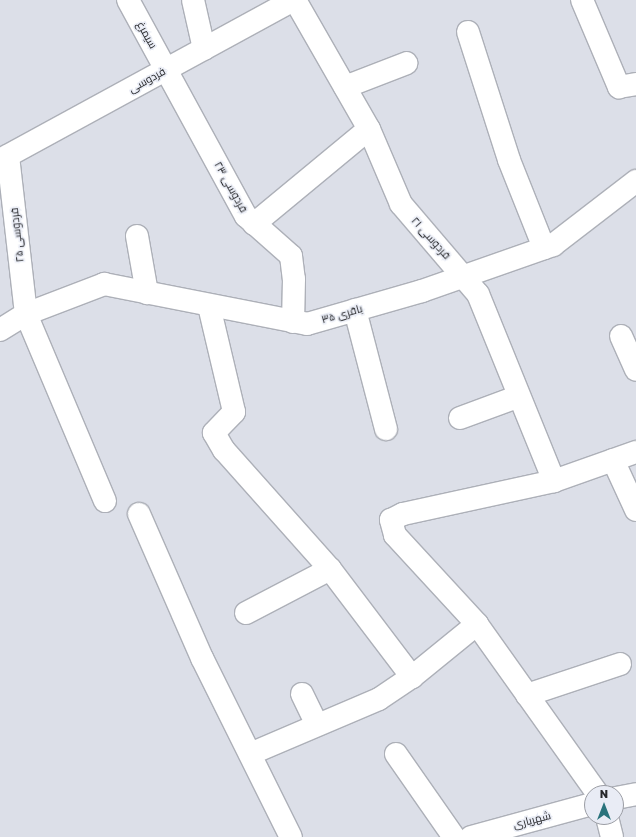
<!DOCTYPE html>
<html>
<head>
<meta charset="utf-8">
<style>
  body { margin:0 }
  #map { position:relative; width:636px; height:837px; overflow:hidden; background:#dcdfe8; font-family:"Golos Text",Cairo,sans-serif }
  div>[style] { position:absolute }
  .roads { filter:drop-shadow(1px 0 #adb0b8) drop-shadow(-1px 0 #adb0b8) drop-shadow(0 1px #adb0b8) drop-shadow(0 -1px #adb0b8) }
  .minor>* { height:22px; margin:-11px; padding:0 11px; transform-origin:11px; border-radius:11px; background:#fff }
  .major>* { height:22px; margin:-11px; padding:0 11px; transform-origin:11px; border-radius:11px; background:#fff }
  span { translate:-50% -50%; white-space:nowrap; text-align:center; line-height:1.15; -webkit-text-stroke:3px #e9ecf5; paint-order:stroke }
  .street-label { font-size:11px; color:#26272a }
  .north { position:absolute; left:584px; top:785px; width:40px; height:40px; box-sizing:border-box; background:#e9ecf5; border:1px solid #9b9da4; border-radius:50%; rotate:0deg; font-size:11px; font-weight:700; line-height:16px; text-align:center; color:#26272a }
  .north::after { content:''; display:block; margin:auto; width:14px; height:18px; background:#2a737c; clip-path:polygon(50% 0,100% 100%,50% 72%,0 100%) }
</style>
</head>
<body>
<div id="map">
  <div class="roads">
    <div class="minor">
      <i style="left:128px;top:0;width:246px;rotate:61.4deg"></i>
      <i style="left:246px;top:216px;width:60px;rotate:41.6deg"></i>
      <i style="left:291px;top:256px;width:23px;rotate:83deg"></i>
      <i style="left:294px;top:279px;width:43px;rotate:91.3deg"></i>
      <i style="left:193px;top:0;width:50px;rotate:77.3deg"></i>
      <i style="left:295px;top:0;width:149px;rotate:60.2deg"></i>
      <i style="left:369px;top:129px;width:82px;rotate:66.9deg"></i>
      <i style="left:401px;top:204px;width:118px;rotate:49.5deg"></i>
      <i style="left:478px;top:294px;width:202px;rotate:67.9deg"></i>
      <i style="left:582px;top:0;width:95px;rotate:67deg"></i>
      <i style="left:619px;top:87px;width:17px;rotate:-10deg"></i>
      <i style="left:468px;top:32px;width:134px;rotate:72.2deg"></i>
      <i style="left:509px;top:160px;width:95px;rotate:68.3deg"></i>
      <i style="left:345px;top:87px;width:66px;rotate:-21.2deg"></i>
      <i style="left:8px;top:156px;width:159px;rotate:83.5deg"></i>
      <i style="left:26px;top:314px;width:203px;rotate:67.1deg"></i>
      <i style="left:254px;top:224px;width:149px;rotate:-39.6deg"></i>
      <i style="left:137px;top:236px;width:58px;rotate:80deg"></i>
      <i style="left:209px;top:306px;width:109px;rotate:76.7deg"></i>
      <i style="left:234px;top:412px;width:29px;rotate:134deg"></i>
      <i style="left:214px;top:433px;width:20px;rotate:60deg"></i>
      <i style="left:224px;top:450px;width:159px;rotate:48.3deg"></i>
      <i style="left:330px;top:569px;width:136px;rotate:52.8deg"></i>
      <i style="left:355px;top:310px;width:123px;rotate:75.4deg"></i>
      <i style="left:0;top:330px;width:31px;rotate:-32deg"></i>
      <i style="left:26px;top:314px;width:84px;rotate:-21deg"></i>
      <i style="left:104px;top:284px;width:207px;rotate:11.1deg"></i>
      <i style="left:307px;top:324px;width:120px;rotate:-16deg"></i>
      <i style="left:422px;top:291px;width:139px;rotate:-19.3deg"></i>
      <i style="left:553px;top:245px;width:105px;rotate:-37.6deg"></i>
      <i style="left:621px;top:336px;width:37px;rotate:66deg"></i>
      <i style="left:460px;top:418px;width:61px;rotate:-20.2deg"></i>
      <i style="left:613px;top:460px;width:55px;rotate:65.3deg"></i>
      <i style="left:139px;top:514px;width:157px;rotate:66.4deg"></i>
      <i style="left:202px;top:658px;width:200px;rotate:63.6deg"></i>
      <i style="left:246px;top:613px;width:95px;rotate:-27.6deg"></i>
      <i style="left:302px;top:694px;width:34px;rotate:64deg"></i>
      <i style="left:527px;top:695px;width:98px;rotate:-18.4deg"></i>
      <i style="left:250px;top:754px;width:140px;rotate:-23.1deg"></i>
      <i style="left:379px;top:699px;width:40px;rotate:-34deg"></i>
      <i style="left:412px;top:677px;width:84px;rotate:-39.2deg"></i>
      <i style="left:396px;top:754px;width:101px;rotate:55.1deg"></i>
      <i style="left:597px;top:793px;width:207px;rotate:-125.4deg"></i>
      <i style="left:477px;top:624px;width:121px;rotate:-132.7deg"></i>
      <i style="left:395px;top:535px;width:16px;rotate:-105deg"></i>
      <i style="left:391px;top:520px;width:13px;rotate:-27deg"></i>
      <i style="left:403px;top:514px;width:155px;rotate:-12.3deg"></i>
      <i style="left:554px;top:481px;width:87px;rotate:-19.5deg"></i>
      <i style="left:616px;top:798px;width:20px;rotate:-11deg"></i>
      <i style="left:607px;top:817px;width:21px;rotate:76deg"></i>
      <i style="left:471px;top:837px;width:125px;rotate:-15.3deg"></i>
    </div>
    <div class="major">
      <i style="left:0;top:160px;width:335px;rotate:-28.6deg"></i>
    </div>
  </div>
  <div class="street-label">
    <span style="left:147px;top:35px;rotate:61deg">سیمرغ</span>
    <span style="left:147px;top:80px;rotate:-29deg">فردوسی</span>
    <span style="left:231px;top:187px;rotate:61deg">فردوسی ۲۳</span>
    <span style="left:17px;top:235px;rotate:-96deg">فردوسی ۲۵</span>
    <span style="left:431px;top:238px;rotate:48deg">فردوسی ۲۱</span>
    <span style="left:342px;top:314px;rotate:-16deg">باقری ۳۵</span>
    <span style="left:532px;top:820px;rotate:-15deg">شهریاری</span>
  </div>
  <div class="north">N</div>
</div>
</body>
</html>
